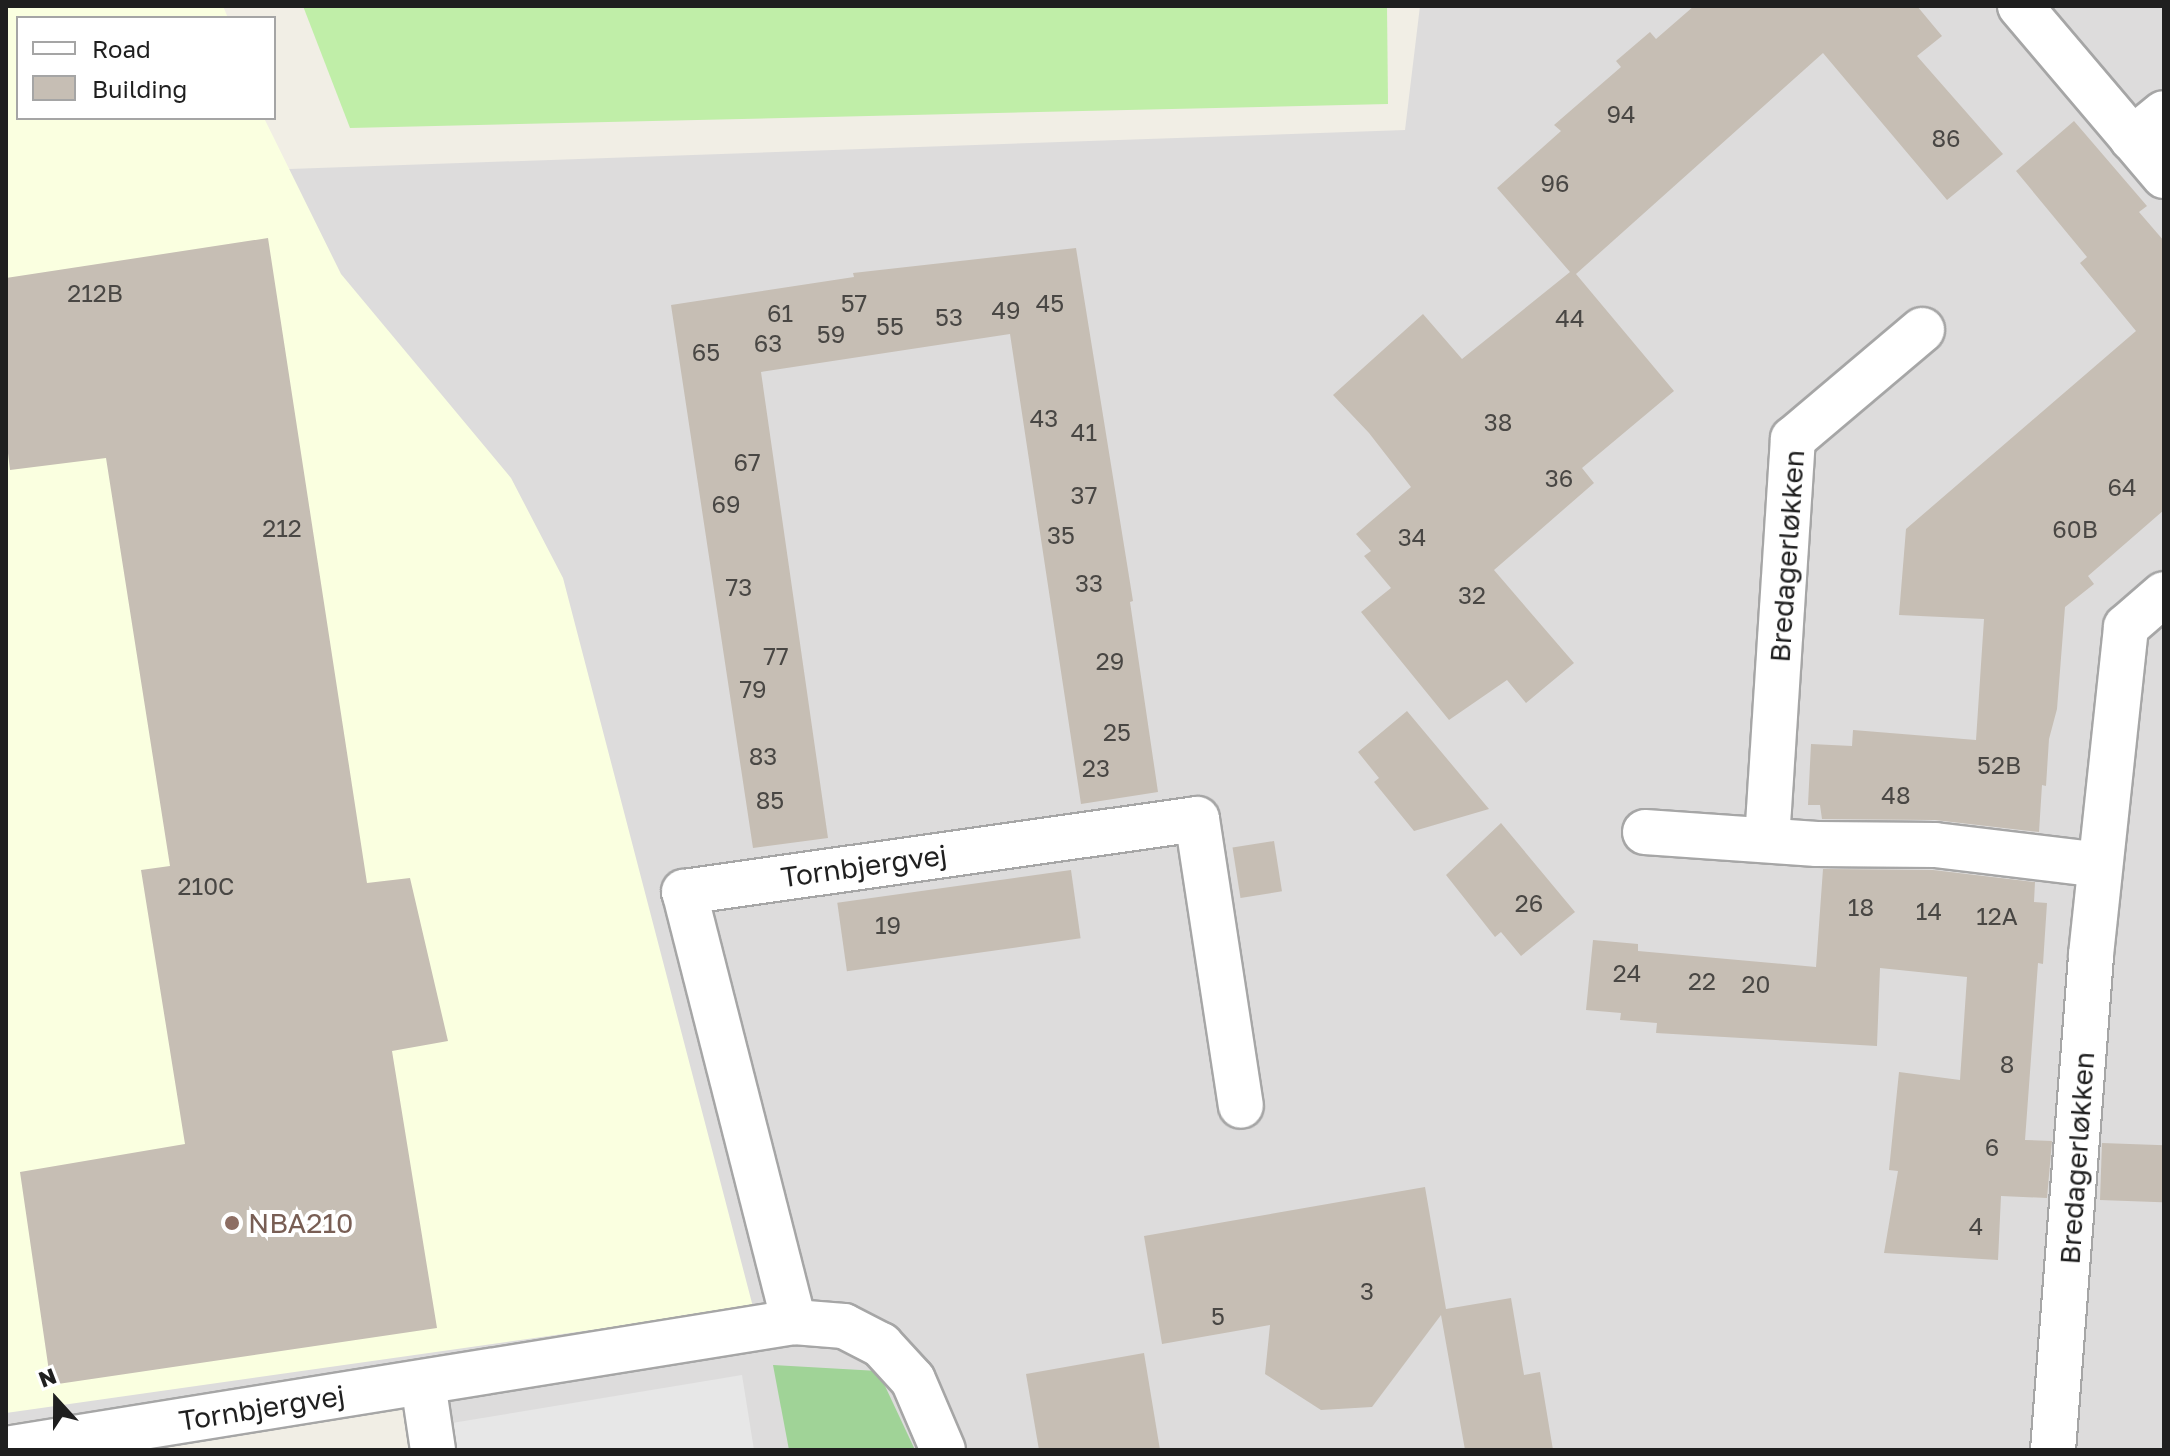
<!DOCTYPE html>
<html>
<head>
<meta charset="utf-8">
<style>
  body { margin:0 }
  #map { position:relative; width:2170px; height:1456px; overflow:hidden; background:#f1eee5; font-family:"Golos Text",sans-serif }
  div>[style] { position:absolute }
  .residential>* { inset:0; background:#dddcdc }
  .education>* { inset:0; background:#faffe0 }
  .grass>* { inset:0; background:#c0eea8 }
  .forest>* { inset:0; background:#a0d397 }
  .parking>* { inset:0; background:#e7e7e7 }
  .building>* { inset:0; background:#c6beb4; transform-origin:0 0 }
  .roads { filter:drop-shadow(2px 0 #a6a6a6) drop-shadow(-2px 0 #a6a6a6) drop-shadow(0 2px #a6a6a6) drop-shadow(0 -2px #a6a6a6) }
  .minor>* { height:44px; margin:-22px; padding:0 22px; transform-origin:22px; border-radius:22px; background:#fff }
  .dots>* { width:22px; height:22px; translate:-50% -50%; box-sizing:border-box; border:4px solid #fff; border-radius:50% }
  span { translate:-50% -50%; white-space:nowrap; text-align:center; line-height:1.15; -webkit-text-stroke:8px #fff; paint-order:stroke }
  .number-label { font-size:24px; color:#494744 }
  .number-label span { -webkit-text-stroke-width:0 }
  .street-label { font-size:28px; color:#1f1f1f }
  .education-label { font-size:28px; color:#785e54 }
  .left { translate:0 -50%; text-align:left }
  .frame { position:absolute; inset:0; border:8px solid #1f1f1f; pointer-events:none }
  .legend { position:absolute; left:16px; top:16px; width:260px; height:104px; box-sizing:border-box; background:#fff; border:2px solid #a5a5a5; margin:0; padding:10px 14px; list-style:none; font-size:24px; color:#1f1f1f }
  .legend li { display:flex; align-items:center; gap:16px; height:40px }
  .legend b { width:40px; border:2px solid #a5a5a5 }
  .north { position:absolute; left:16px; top:1360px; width:80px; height:80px; -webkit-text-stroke:6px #fff; paint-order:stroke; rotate:339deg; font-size:22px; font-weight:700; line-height:32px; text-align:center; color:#1f1f1f }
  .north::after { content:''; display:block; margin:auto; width:28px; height:36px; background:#1f1f1f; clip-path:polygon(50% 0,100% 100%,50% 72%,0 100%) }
</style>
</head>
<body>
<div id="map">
  <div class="residential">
    <i style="clip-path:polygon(1420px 6px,2164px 6px,2164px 1450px,444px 1450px,430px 1362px,6px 1424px,6px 179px,1405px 130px)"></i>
  </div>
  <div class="education">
    <i style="clip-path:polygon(6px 6px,223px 6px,228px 18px,18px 18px,18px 118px,264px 118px,341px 274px,511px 478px,563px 578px,753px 1307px,6px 1413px)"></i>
  </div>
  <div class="grass">
    <i style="clip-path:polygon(303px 6px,1387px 6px,1388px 104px,350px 128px)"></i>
  </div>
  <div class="forest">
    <i style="clip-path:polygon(773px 1365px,878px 1371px,915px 1450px,789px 1450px)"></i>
  </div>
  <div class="parking">
    <i style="clip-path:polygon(742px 1375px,754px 1450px,456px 1450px,452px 1423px)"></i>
  </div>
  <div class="building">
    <i style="clip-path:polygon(1694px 6px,1917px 6px,1942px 36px,1917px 56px,2003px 154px,1947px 200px,1823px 53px,1576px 274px,1674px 391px,1582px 468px,1594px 483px,1494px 570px,1574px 663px,1526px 703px,1507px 680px,1449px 720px,1361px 612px,1391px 588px,1364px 556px,1371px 551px,1356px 534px,1411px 487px,1369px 433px,1333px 395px,1423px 314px,1462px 359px,1570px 272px,1497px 188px,1561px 131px,1554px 125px,1621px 67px,1616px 61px,1650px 32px,1656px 39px)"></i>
    <i style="clip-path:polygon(2074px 121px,2147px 206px,2139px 212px,2164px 241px,2164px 510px,2088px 576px,2094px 584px,2065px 607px,2057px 709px,2049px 739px,2046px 786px,2042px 785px,2039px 832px,1935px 820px,1822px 819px,1820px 805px,1808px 805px,1811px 744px,1852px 746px,1853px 730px,1976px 740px,1984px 619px,1899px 615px,1906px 529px,2136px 331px,2080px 263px,2087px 257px,2016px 171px)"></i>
    <i style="clip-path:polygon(268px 238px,367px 883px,410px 878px,448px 1041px,392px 1051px,437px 1328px,51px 1385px,20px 1172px,185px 1144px,141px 870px,170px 866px,106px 458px,10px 470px,6px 436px,6px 278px)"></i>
    <i style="clip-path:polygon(1076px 248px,1133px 601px,1130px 602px,1158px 792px,1081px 804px,1010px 334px,761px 372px,828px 838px,753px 848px,671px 305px,854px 277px,853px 273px)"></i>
    <i style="clip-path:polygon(1407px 711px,1489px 809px,1414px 831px,1374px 782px,1379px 778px,1358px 752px)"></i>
    <i style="clip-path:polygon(1501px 823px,1575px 912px,1521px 956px,1501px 932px,1495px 937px,1446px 875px)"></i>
    <i style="left:1274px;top:841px;width:51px;height:42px;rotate:81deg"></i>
    <i style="clip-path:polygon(1823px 869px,1933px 870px,2035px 882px,2034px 902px,2047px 903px,2043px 964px,2038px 963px,2025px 1140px,2052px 1141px,2047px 1198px,2001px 1196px,1998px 1260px,1884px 1253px,1898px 1171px,1889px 1170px,1899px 1072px,1960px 1080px,1967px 977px,1880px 968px,1877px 1046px,1656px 1033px,1657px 1023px,1620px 1020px,1621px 1013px,1586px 1010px,1593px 940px,1638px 944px,1638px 951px,1816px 967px)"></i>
    <i style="left:1071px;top:870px;width:69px;height:236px;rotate:82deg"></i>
    <i style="left:2102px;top:1143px;width:62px;height:57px;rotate:2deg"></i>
    <i style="clip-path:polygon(1425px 1187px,1446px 1309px,1511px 1298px,1524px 1375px,1540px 1372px,1553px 1450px,1465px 1450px,1441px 1315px,1372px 1407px,1321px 1410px,1265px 1374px,1270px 1325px,1162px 1344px,1144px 1236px)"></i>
    <i style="clip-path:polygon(1144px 1353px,1160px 1450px,1039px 1450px,1026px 1374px)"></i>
  </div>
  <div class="roads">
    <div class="minor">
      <i style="left:2020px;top:6px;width:223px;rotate:49.7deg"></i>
      <i style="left:2132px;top:139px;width:41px;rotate:-39.1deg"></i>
      <i style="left:1645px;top:832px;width:172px;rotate:4deg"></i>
      <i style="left:1817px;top:844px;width:118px;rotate:0.5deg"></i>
      <i style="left:1935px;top:845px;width:166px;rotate:6.9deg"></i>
      <i style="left:1767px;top:840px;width:402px;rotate:-86.3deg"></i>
      <i style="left:1793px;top:439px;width:169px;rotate:-40.2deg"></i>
      <i style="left:794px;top:1322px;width:444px;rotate:-104.3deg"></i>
      <i style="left:684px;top:892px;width:518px;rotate:-8.1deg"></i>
      <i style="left:1197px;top:819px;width:290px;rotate:81.3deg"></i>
      <i style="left:423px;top:1383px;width:68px;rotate:81.5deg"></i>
      <i style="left:6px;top:1449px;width:798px;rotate:-9.16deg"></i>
      <i style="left:794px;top:1322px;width:50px;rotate:4.6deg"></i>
      <i style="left:844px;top:1326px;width:42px;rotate:27.2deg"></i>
      <i style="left:881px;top:1345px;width:47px;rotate:47.6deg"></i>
      <i style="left:913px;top:1380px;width:76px;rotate:66.8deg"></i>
      <i style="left:2053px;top:1450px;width:496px;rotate:-85.6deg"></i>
      <i style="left:2091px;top:955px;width:330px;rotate:-83.9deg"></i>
      <i style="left:2126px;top:627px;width:50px;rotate:-41deg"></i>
    </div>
  </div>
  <div class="dots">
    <i style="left:232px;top:1223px;background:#8d6e63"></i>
  </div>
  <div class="number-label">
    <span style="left:1621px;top:114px">94</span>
    <span style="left:1946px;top:138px">86</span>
    <span style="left:1555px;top:183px">96</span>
    <span style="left:95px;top:293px">212B</span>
    <span style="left:854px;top:303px">57</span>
    <span style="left:1050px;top:303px">45</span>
    <span style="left:1006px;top:310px">49</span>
    <span style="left:780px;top:313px">61</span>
    <span style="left:949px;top:317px">53</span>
    <span style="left:1570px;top:318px">44</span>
    <span style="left:890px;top:326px">55</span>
    <span style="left:831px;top:334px">59</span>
    <span style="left:768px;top:343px">63</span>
    <span style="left:706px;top:352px">65</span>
    <span style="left:1044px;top:418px">43</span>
    <span style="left:1498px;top:422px">38</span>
    <span style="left:1084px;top:432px">41</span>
    <span style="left:747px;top:462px">67</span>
    <span style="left:1559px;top:478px">36</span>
    <span style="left:2122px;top:487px">64</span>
    <span style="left:1084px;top:495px">37</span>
    <span style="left:726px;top:504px">69</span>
    <span style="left:282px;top:528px">212</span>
    <span style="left:2075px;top:529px">60B</span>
    <span style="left:1061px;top:535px">35</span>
    <span style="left:1412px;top:537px">34</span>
    <span style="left:1089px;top:583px">33</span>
    <span style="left:739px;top:587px">73</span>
    <span style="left:1472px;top:595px">32</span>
    <span style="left:776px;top:656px">77</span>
    <span style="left:1110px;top:661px">29</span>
    <span style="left:753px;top:689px">79</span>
    <span style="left:1117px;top:732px">25</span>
    <span style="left:763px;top:756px">83</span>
    <span style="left:1999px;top:765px">52B</span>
    <span style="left:1096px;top:768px">23</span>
    <span style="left:1896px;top:795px">48</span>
    <span style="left:770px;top:800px">85</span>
    <span style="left:206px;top:886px">210C</span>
    <span style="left:1529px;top:903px">26</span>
    <span style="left:1861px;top:907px">18</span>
    <span style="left:1929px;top:911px">14</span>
    <span style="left:1997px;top:916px">12A</span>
    <span style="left:888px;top:925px">19</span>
    <span style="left:1627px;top:973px">24</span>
    <span style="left:1702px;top:981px">22</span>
    <span style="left:1756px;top:984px">20</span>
    <span style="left:2007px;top:1064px">8</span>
    <span style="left:1992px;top:1147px">6</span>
    <span style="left:1976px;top:1226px">4</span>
    <span style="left:1367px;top:1291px">3</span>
    <span style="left:1218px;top:1316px">5</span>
  </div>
  <div class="street-label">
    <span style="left:1787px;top:556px;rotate:-86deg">Bredagerløkken</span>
    <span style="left:864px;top:866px;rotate:-8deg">Tornbjergvej</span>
    <span style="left:2077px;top:1158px;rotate:-86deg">Bredagerløkken</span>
    <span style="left:262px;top:1408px;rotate:-9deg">Tornbjergvej</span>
  </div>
  <div class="education-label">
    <span class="left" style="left:248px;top:1223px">NBA210</span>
  </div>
  <div class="frame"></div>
  <ul class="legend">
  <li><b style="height:10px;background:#fff"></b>Road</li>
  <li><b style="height:22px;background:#c6beb4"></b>Building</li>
  </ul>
  <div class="north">N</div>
</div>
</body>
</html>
